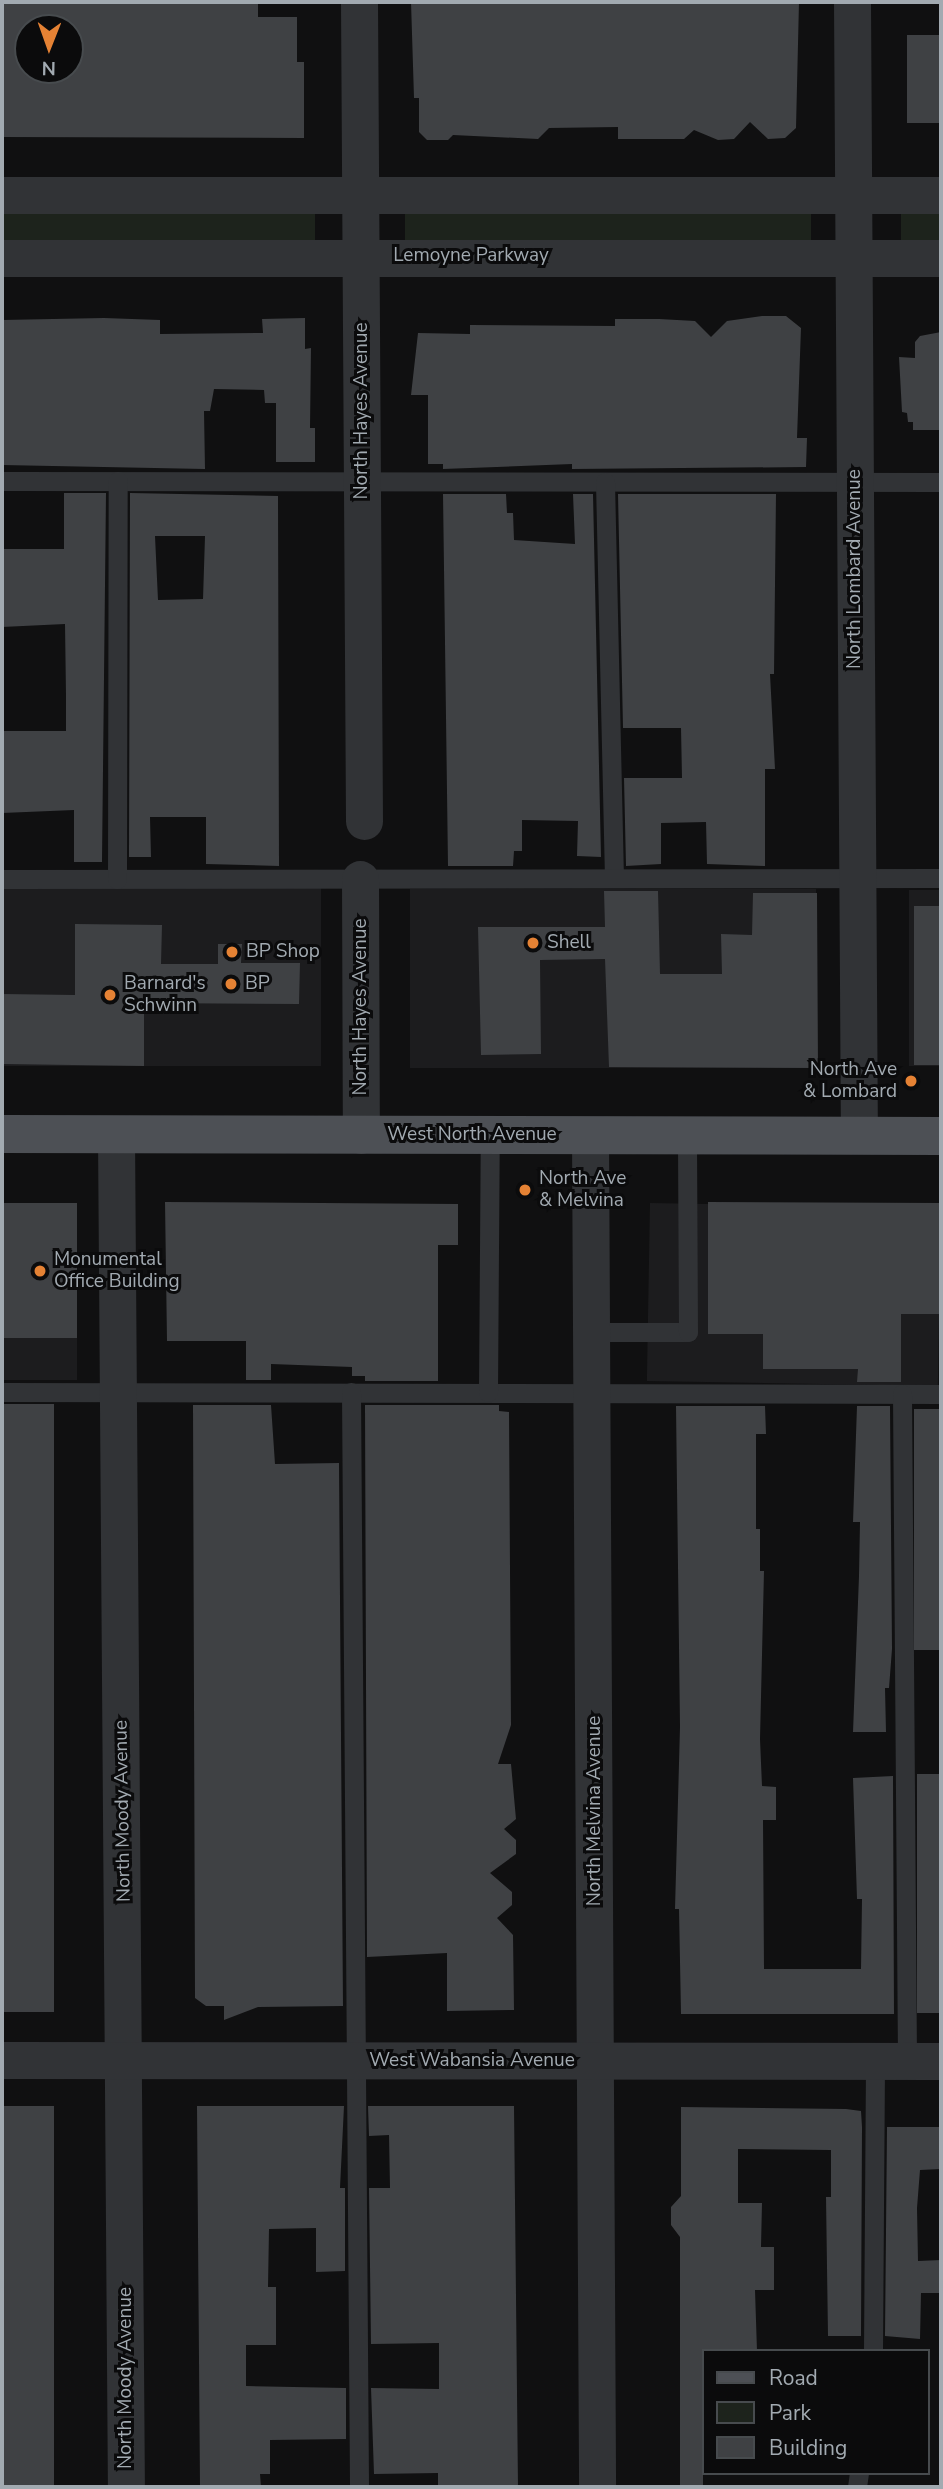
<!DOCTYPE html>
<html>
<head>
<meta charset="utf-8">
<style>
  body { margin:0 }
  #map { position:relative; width:943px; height:2489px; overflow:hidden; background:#101011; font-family:"Nunito Sans",sans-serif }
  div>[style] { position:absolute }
  .built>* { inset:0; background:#1c1c1e; transform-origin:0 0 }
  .green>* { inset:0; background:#1d231c; transform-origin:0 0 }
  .building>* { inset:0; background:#3f4144; transform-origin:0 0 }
  .service>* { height:19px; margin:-9.5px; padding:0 9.5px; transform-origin:9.5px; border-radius:9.5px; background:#313336 }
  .minor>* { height:37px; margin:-18.5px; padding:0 18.5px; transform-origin:18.5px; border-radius:18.5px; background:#313336 }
  .primary>* { height:38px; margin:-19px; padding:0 19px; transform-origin:19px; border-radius:19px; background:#4d5055 }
  .dots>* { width:19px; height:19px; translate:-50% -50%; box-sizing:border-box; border:4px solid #0b0b0c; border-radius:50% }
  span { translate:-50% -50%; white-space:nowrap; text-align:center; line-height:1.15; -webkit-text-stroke:6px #0b0b0c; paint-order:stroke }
  .street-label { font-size:19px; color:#a2aab1 }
  .poi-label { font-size:19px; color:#a2aab1 }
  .left { translate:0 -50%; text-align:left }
  .right { translate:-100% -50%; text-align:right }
  .frame { position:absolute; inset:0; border:4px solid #a2aab1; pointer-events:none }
  .legend { position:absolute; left:702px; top:2349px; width:228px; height:126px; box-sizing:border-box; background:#0b0b0c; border:2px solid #474b4e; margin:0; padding:9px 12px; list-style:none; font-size:21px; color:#a2aab1 }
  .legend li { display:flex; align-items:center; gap:14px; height:35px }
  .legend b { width:35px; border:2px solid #474b4e }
  .north { position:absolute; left:14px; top:14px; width:70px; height:70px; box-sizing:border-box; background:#0b0b0c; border:2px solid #474b4e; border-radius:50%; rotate:181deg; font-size:19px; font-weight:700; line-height:28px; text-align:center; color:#a2aab1 }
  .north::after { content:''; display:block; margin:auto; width:24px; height:32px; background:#e58234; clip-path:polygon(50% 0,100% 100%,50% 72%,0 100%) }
</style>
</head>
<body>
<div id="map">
  <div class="built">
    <i style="left:2px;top:887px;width:319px;height:179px"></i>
    <i style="left:410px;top:889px;width:406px;height:179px"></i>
    <i style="left:909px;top:890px;width:32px;height:176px"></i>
    <i style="left:2px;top:1203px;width:75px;height:177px"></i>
    <i style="left:650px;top:1203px;width:291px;height:178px;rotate:1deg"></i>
  </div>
  <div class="green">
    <i style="left:2px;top:212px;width:313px;height:34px"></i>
    <i style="left:405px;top:213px;width:406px;height:35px"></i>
    <i style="left:901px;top:214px;width:40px;height:34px"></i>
  </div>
  <div class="building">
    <i style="clip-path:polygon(evenodd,2px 2px,258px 2px,258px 17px,297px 17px,297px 62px,304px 62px,304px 138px,2px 137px,2px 2px,28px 28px,70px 28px,70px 70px,28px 70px,28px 28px)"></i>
    <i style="clip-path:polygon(411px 2px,799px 2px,796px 128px,785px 138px,768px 139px,750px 122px,734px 139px,718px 140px,694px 130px,684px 139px,618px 139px,618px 127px,549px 128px,538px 139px,453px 135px,448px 140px,427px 140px,419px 132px,419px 98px,414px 98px)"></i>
    <i style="left:941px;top:35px;width:88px;height:34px;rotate:90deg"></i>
    <i style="clip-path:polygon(762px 316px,786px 316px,801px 328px,797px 438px,807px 438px,806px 467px,572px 469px,572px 464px,443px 469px,443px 464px,428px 464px,428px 395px,411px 395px,418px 333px,470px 334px,470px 325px,615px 326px,615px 319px,659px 319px,695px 321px,711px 337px,727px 321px)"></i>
    <i style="clip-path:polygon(104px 318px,160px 320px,160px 334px,263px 333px,262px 319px,305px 318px,305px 349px,311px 348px,310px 428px,315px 428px,315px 462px,276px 462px,276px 403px,265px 403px,264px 390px,214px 389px,210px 411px,204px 411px,205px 469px,2px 465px,2px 320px)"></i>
    <i style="clip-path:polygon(941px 332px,941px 430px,913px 430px,913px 422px,908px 422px,907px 413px,902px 412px,899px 357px,915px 358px,915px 342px,920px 336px)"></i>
    <i style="clip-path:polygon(64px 493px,106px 493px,102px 862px,74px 862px,74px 810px,2px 813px,2px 731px,66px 731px,66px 696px,65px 624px,2px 627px,2px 549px,64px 549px)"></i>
    <i style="clip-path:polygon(evenodd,130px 493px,278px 496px,279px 866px,206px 864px,206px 817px,150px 817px,151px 857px,129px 857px,130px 493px,155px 536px,205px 536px,203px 599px,158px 600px,155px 536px)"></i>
    <i style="clip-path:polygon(443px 494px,506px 494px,507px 513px,513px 513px,514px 540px,575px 544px,573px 494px,593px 494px,601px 857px,577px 856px,578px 821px,522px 820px,522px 851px,514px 851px,513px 866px,448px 866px)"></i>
    <i style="clip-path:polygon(618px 494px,776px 494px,774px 674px,770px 674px,775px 769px,765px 769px,765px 866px,707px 864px,706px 822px,661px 823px,661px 864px,626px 866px,624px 778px,682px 778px,681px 728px,623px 728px)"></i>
    <i style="clip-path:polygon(604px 891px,658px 891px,660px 974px,722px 974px,721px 934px,752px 935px,753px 893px,817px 893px,818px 1068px,609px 1067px,605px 959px,540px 960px,541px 1054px,481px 1055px,478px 927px,605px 927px)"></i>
    <i style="left:941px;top:906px;width:159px;height:27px;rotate:90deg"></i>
    <i style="clip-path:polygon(75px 924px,162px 925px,161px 964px,218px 964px,218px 944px,242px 944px,241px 963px,300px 963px,299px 1004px,144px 1003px,144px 1066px,2px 1064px,2px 994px,75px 995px)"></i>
    <i style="clip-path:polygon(165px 1202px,458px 1204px,458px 1245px,438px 1245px,438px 1381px,365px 1381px,365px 1376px,352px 1376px,352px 1367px,271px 1364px,271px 1380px,246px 1380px,246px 1341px,167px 1341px)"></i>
    <i style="clip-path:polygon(708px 1202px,941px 1203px,941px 1314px,901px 1314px,901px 1382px,857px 1382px,858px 1369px,763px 1369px,763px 1334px,708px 1334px)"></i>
    <i style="left:2px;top:1203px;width:75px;height:135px"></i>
    <i style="left:2px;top:1404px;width:52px;height:608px"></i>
    <i style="clip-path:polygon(193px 1405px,271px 1405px,275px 1464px,339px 1463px,343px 2006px,258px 2007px,224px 2020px,224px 2006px,206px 2006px,195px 1998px)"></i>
    <i style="clip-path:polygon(365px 1405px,499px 1405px,499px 1411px,509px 1412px,511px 1725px,498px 1764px,511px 1764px,516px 1819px,504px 1829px,516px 1840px,516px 1854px,490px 1873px,512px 1892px,512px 1905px,497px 1918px,513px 1935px,514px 2010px,447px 2011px,447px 1953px,367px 1957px)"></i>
    <i style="clip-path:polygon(676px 1406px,765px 1406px,766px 1434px,756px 1434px,756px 1529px,760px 1529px,760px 1571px,764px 1571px,760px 1739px,762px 1786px,776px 1787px,776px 1820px,763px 1820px,764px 1969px,861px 1969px,862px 1899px,857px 1899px,853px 1778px,893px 1776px,894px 2014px,681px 2014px,679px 1909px,675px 1909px,680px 1727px)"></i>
    <i style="clip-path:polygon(857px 1406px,890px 1406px,892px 1649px,889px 1688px,885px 1688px,886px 1732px,853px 1732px,859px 1576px,860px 1522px,853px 1522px)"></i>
    <i style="left:914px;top:1409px;width:27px;height:241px"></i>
    <i style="left:941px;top:1774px;width:239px;height:24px;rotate:90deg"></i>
    <i style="left:2px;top:2106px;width:52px;height:381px"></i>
    <i style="clip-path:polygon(197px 2106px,344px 2106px,340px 2188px,345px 2188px,345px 2271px,316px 2272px,316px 2228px,269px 2229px,268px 2287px,276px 2287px,276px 2345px,246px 2345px,246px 2386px,346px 2388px,346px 2439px,270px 2440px,270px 2474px,260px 2474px,261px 2487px,200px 2487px)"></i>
    <i style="clip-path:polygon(368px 2106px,514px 2106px,518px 2487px,438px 2487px,438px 2473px,374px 2474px,371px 2388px,439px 2389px,439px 2343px,371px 2344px,369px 2188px,390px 2188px,389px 2135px,369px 2136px)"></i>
    <i style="clip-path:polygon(681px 2107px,846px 2109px,861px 2111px,862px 2127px,861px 2336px,828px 2336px,826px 2197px,831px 2197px,831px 2150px,738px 2149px,738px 2203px,762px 2203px,761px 2247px,774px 2247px,774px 2290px,755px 2290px,757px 2351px,703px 2351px,703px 2487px,680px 2487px,680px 2237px,671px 2225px,671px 2207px,681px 2196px)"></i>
    <i style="clip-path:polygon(887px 2127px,941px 2127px,941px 2169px,920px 2170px,917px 2208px,918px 2261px,941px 2260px,941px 2293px,921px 2293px,920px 2339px,885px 2336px)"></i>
  </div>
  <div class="service">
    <i style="left:2px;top:481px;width:939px;rotate:0.06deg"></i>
    <i style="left:605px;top:482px;width:396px;rotate:88.7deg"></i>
    <i style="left:2px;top:879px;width:939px;rotate:-0.06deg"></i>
    <i style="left:117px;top:879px;width:398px;rotate:-89.9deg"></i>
    <i style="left:592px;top:1332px;width:96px"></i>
    <i style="left:688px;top:1332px;width:196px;rotate:-90.3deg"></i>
    <i style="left:2px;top:1392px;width:939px;rotate:0.12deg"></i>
    <i style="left:351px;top:1392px;width:1095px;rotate:89.58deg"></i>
    <i style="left:488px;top:1392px;width:257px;rotate:-89.6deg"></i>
    <i style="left:902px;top:1394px;width:667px;rotate:89.57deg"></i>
    <i style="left:873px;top:2351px;width:290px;rotate:-89.6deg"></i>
    <i style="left:857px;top:2487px;width:14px;rotate:-82deg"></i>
  </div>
  <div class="minor">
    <i style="left:359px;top:2px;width:819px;rotate:89.65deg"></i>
    <i style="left:852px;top:2px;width:1133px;rotate:89.65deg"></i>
    <i style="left:2px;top:195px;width:939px"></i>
    <i style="left:2px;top:258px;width:939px"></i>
    <i style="left:360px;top:879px;width:256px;rotate:89.8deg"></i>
    <i style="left:116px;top:1134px;width:1353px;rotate:89.58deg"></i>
    <i style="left:590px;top:1135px;width:1352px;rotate:89.7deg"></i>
    <i style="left:2px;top:2060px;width:939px;rotate:0.06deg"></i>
  </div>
  <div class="primary">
    <i style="left:2px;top:1134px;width:939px;rotate:0.12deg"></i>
  </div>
  <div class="dots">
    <i style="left:533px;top:943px;background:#e58234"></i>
    <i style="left:232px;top:952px;background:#e58234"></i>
    <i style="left:231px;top:984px;background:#e58234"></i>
    <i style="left:110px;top:995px;background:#e58234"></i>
    <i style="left:911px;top:1081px;background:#e58234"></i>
    <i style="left:525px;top:1190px;background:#e58234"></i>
    <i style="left:40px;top:1271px;background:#e58234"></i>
  </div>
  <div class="street-label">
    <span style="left:471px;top:256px">Lemoyne Parkway</span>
    <span style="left:362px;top:411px;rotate:-90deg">North Hayes Avenue</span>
    <span style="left:855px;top:569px;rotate:-90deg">North Lombard Avenue</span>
    <span style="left:361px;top:1007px;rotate:-90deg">North Hayes Avenue</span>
    <span style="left:472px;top:1135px">West North Avenue</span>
    <span style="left:123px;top:1811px;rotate:-91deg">North Moody Avenue</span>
    <span style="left:595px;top:1811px;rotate:-90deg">North Melvina Avenue</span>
    <span style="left:472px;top:2061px">West Wabansia Avenue</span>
    <span style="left:126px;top:2378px;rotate:-90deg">North Moody Avenue</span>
  </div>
  <div class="poi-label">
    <span class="left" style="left:547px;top:943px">Shell</span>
    <span class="left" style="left:246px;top:952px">BP Shop</span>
    <span class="left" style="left:124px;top:995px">Barnard's<br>Schwinn</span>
    <span class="left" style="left:245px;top:984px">BP</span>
    <span class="right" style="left:897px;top:1081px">North Ave<br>&amp; Lombard</span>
    <span class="left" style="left:539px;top:1190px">North Ave<br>&amp; Melvina</span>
    <span class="left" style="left:54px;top:1271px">Monumental<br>Office Building</span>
  </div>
  <div class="frame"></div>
  <ul class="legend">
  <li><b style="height:9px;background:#4d5055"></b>Road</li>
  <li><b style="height:19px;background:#1d231c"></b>Park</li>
  <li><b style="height:19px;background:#3f4144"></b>Building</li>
  </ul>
  <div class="north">N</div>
</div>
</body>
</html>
